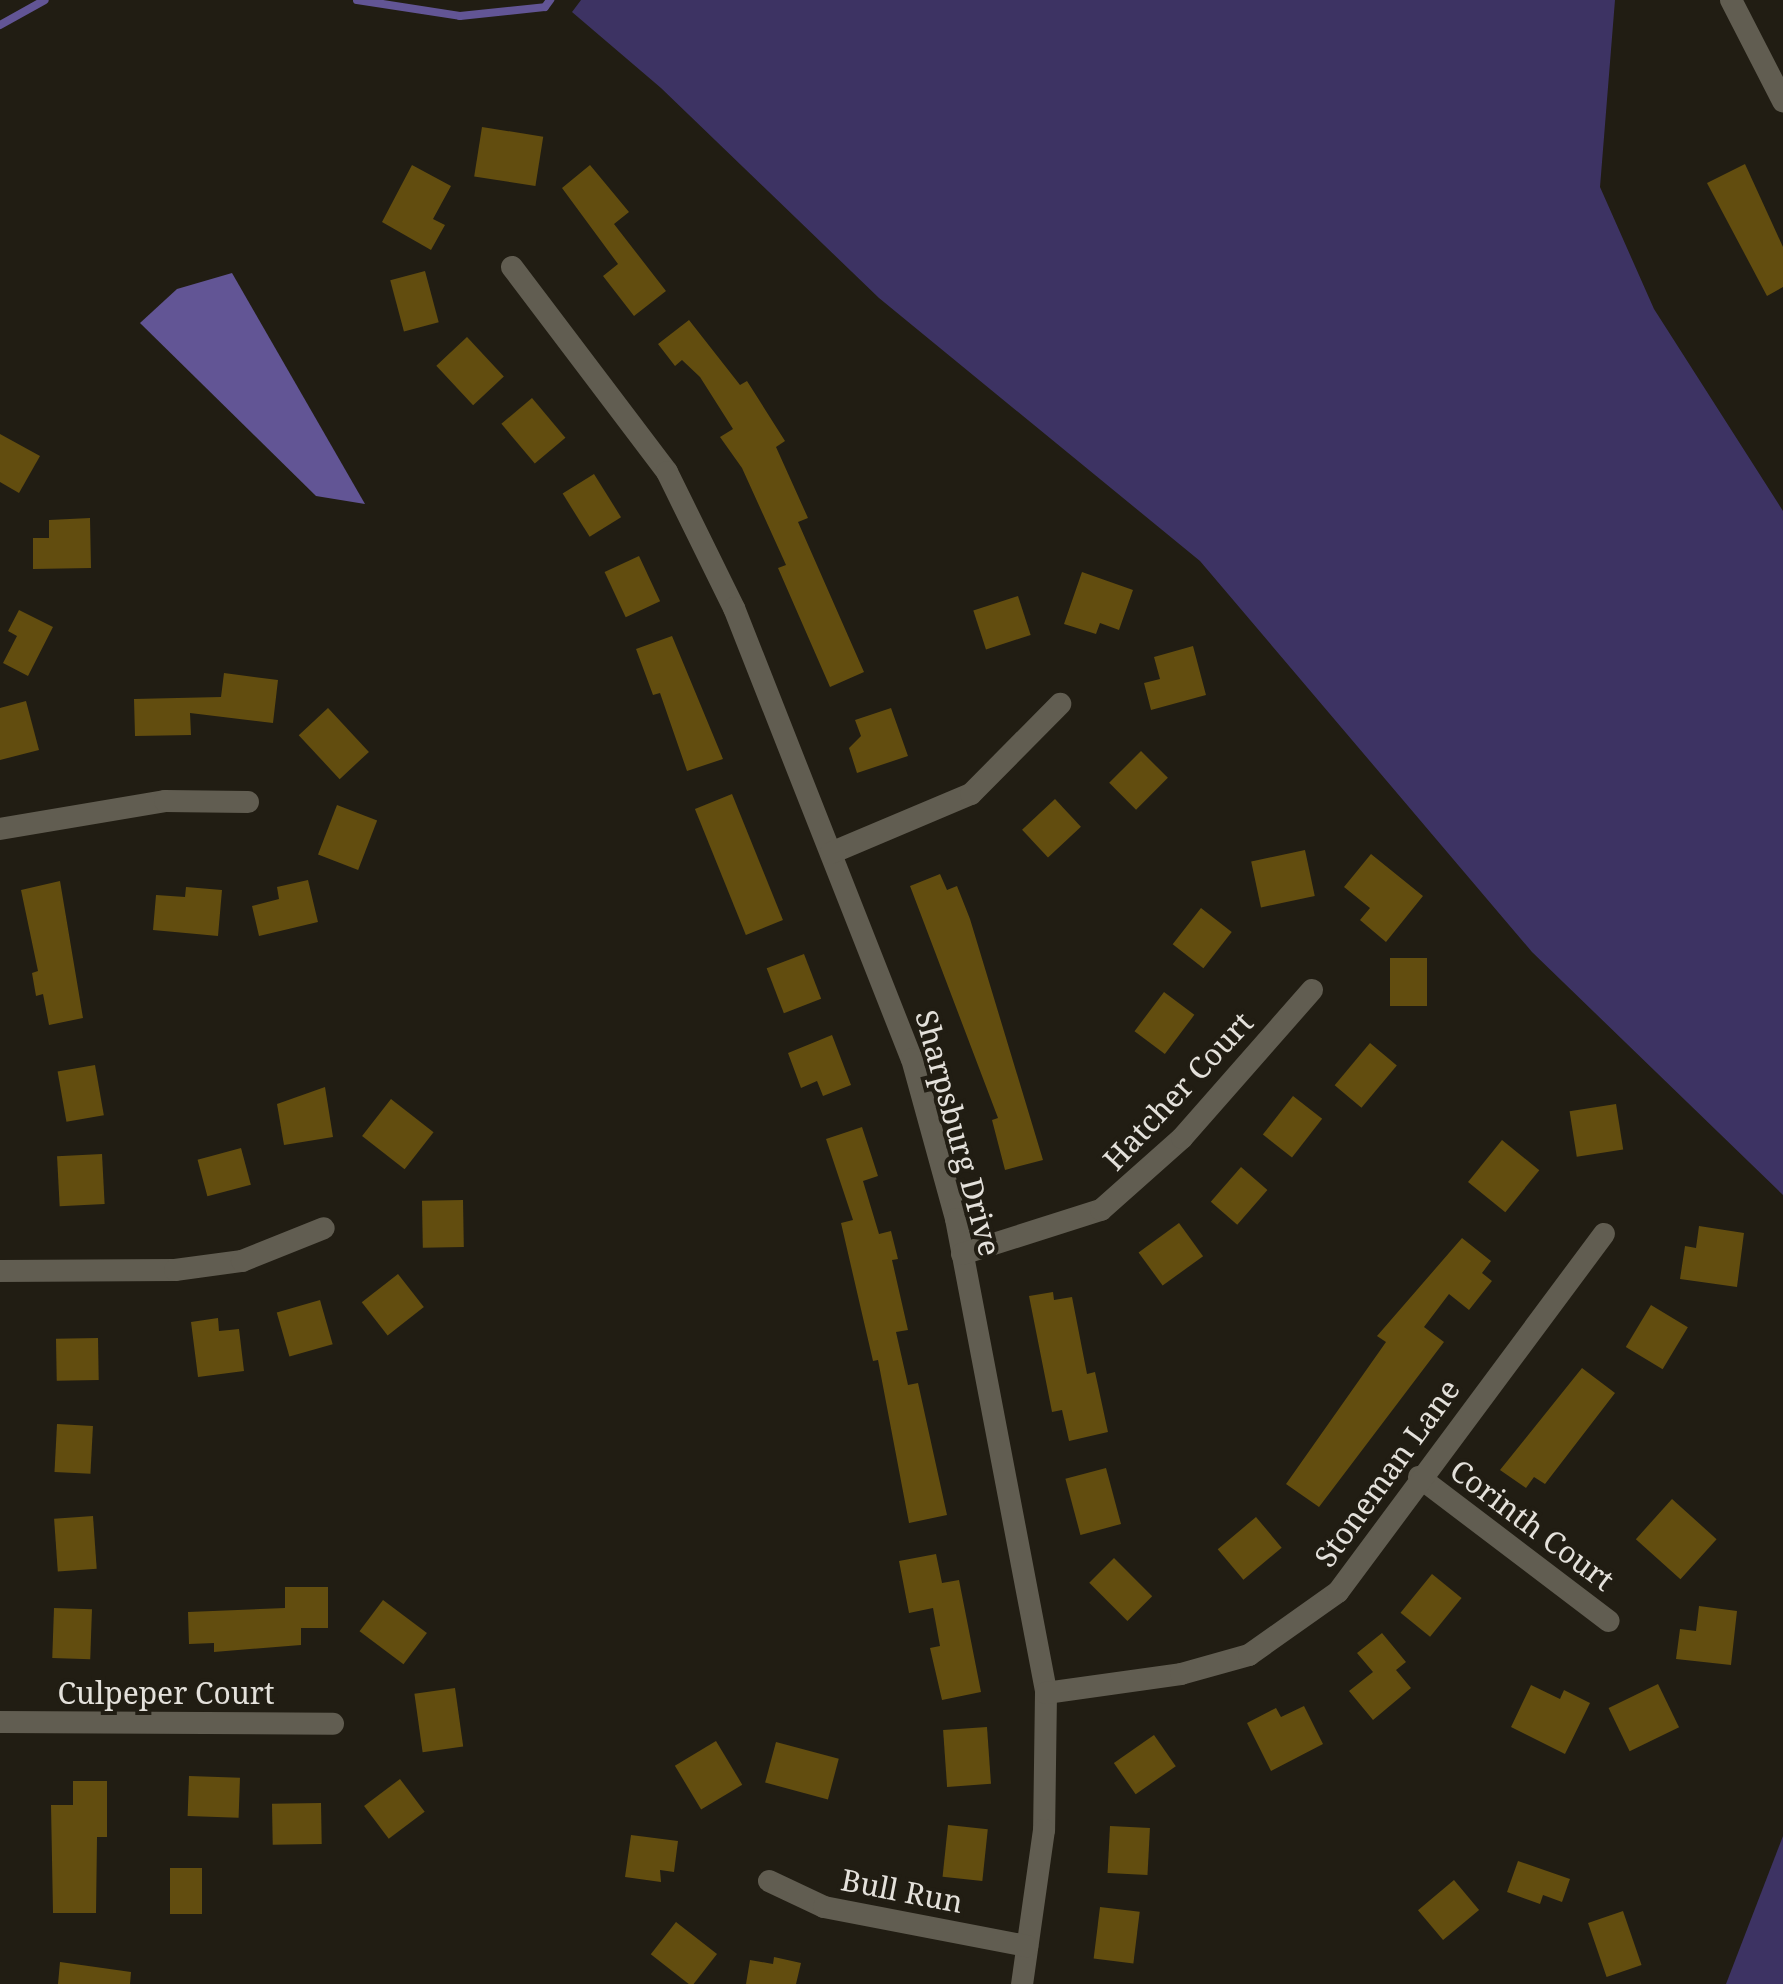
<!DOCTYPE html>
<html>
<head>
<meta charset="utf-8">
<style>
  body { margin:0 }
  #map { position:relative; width:1783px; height:1984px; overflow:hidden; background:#211d13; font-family:"Noto Serif",serif }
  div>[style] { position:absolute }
  .green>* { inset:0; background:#3d3363 }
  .water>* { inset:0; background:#625595 }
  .stream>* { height:8px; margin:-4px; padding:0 4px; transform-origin:4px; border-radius:4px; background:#625595 }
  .building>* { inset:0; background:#624d0f; transform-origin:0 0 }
  .minor>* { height:22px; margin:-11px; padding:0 11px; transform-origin:11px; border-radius:11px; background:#615d51 }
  span { translate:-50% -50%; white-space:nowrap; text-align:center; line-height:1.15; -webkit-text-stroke:8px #211d13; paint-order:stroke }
  .street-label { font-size:30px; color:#e4e1db }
</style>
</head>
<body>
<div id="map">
  <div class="green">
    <i style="clip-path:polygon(581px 0,1615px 0,1600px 187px,1654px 309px,1783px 511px,1783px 1195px,1532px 952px,1200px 561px,879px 298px,661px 88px,572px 12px)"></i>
    <i style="clip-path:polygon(1783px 1836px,1783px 1984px,1726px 1984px)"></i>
  </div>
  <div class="water">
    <i style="clip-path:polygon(232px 273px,365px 504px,316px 496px,140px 323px,177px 289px)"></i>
  </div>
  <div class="stream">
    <i style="left:357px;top:0;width:104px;rotate:8.8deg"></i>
    <i style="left:460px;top:16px;width:85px;rotate:-6deg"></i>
    <i style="left:545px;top:7px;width:9px;rotate:-54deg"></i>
    <i style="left:0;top:25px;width:51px;rotate:-29.1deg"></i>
  </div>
  <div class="building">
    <i style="left:482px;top:127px;width:62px;height:50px;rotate:9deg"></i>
    <i style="clip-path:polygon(1745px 164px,1783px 247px,1783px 287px,1767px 296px,1707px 183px)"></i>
    <i style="clip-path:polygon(412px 165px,451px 186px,433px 219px,445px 225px,431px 250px,382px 222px)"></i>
    <i style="clip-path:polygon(590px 165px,629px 212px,614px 224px,666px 291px,634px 316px,603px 276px,618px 264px,562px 188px)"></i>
    <i style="left:425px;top:271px;width:53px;height:36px;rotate:75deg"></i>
    <i style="clip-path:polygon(689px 320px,740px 385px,747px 381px,785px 441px,776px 447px,808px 518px,798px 522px,864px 672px,830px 687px,778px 568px,786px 565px,742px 468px,720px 437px,733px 429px,700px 377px,682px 360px,675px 366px,658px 344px)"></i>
    <i style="left:467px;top:337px;width:54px;height:42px;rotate:47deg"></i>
    <i style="left:532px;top:398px;width:52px;height:40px;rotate:50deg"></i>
    <i style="clip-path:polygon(0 434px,40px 456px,19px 493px,0 482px)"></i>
    <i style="left:594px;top:474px;width:51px;height:37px;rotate:58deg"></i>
    <i style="clip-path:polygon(90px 518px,91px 568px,33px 569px,33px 538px,49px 538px,49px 520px)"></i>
    <i style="left:639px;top:556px;width:50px;height:38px;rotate:65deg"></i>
    <i style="clip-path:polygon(1082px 572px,1133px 590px,1119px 630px,1100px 623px,1096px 634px,1064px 624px)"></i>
    <i style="left:1018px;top:596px;width:41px;height:47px;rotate:72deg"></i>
    <i style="clip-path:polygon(19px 610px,53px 627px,28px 676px,3px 663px,17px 636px,8px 631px)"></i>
    <i style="clip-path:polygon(672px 636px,723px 759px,687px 771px,660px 693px,653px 695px,636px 649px)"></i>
    <i style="clip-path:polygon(1193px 646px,1206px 695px,1151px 710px,1144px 683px,1160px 679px,1154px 657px)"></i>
    <i style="clip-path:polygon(224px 673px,278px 680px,273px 723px,190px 713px,191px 735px,135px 736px,134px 699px,221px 697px)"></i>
    <i style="clip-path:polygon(26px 701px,39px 750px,0 760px,0 708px)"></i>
    <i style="left:328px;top:708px;width:60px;height:40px;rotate:47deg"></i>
    <i style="clip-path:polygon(891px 708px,908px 756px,857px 773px,849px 748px,861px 736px,855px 720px)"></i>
    <i style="left:1141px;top:751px;width:38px;height:45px;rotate:45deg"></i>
    <i style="left:732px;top:794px;width:136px;height:40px;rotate:68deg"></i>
    <i style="left:1055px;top:799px;width:38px;height:45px;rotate:47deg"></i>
    <i style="left:337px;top:805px;width:43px;height:53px;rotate:21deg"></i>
    <i style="left:1305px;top:850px;width:47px;height:55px;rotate:78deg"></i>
    <i style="clip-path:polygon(1371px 854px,1423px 896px,1386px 942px,1360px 920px,1370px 908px,1344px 887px)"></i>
    <i style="clip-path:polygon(940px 874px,947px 890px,957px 886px,970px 919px,1043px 1160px,1005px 1170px,992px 1120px,998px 1118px,910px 886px)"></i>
    <i style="clip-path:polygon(308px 880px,318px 922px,259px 936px,252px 906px,279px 899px,277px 887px)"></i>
    <i style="clip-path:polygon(60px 881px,83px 1018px,49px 1025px,43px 994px,36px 996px,32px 973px,38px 971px,21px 890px)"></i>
    <i style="clip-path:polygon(186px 887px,222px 890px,218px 936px,153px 930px,156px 895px,185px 897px)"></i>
    <i style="left:1201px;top:908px;width:39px;height:46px;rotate:38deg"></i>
    <i style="left:804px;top:954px;width:48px;height:40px;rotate:69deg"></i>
    <i style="left:1390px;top:958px;width:37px;height:48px"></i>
    <i style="left:1164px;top:992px;width:38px;height:49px;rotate:37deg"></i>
    <i style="clip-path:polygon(832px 1035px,851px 1085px,823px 1096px,817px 1081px,801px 1088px,788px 1053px)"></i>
    <i style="left:1370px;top:1043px;width:35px;height:55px;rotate:40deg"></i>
    <i style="left:95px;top:1065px;width:51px;height:38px;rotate:80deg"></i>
    <i style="clip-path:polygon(325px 1087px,333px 1137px,284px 1145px,277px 1104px)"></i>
    <i style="left:1293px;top:1096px;width:37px;height:49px;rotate:38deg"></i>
    <i style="left:391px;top:1099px;width:54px;height:47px;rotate:38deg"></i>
    <i style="left:1616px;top:1104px;width:46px;height:47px;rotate:81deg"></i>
    <i style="clip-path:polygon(862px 1127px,878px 1176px,863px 1181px,879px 1234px,891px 1231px,898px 1259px,892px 1260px,908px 1330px,896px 1332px,908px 1385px,918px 1383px,947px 1515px,909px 1523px,878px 1360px,873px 1361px,841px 1223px,853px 1220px,826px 1139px)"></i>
    <i style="left:1502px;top:1140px;width:48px;height:54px;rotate:39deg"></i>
    <i style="left:241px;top:1148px;width:38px;height:45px;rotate:75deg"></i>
    <i style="left:102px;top:1154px;width:50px;height:45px;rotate:87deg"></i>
    <i style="left:1241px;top:1167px;width:35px;height:46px;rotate:41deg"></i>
    <i style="left:463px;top:1200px;width:47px;height:41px;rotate:89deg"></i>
    <i style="left:1179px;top:1223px;width:41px;height:50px;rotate:54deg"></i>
    <i style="clip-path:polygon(1699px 1226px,1744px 1233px,1737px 1287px,1680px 1279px,1685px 1246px,1696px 1248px)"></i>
    <i style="clip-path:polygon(1462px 1238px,1491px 1261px,1482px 1273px,1492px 1281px,1469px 1310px,1449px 1294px,1424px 1327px,1444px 1342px,1319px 1507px,1286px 1484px,1386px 1342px,1377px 1336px)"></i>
    <i style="left:398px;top:1274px;width:42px;height:46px;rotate:52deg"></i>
    <i style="clip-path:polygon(1053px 1292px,1054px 1300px,1072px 1297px,1087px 1374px,1095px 1372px,1108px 1432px,1069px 1441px,1062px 1410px,1052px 1412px,1029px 1296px)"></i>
    <i style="left:320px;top:1300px;width:46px;height:45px;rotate:74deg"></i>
    <i style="left:1651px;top:1305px;width:43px;height:49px;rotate:31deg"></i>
    <i style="clip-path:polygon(218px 1318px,219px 1331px,239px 1329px,244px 1371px,198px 1377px,191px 1322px)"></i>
    <i style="left:98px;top:1338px;width:42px;height:42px;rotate:89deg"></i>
    <i style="clip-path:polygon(1582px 1368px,1615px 1393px,1545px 1484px,1534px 1477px,1526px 1488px,1500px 1470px)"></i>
    <i style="left:57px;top:1424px;width:36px;height:48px;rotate:3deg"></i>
    <i style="left:1106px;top:1468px;width:58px;height:42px;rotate:75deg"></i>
    <i style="left:1672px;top:1499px;width:60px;height:54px;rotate:42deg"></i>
    <i style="left:93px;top:1516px;width:53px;height:39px;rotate:86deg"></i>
    <i style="left:1256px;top:1517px;width:40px;height:50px;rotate:50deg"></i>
    <i style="clip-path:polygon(936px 1554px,942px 1583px,959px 1580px,981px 1692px,942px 1700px,930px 1648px,940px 1646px,933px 1608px,909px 1613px,899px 1561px)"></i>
    <i style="left:1114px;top:1558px;width:54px;height:35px;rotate:45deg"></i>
    <i style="left:1432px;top:1574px;width:38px;height:50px;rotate:39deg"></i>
    <i style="clip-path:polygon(285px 1587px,328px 1587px,328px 1628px,301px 1628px,301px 1645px,214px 1652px,214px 1643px,189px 1644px,188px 1612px,285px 1608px)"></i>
    <i style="left:383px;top:1600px;width:55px;height:39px;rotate:37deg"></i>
    <i style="clip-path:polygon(1699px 1606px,1737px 1611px,1731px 1665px,1676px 1659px,1680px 1629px,1696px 1631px)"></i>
    <i style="left:54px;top:1608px;width:38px;height:50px;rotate:2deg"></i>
    <i style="clip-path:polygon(1382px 1633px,1406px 1662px,1396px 1670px,1411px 1688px,1373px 1720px,1349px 1691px,1373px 1672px,1357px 1653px)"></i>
    <i style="left:1658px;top:1684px;width:48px;height:55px;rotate:64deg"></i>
    <i style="clip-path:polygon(1531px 1685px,1560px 1699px,1564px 1690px,1590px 1703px,1565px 1754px,1511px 1727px)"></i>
    <i style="left:455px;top:1688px;width:59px;height:41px;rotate:82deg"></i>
    <i style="clip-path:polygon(1304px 1706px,1323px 1744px,1271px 1771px,1247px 1723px,1276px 1708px,1281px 1717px)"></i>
    <i style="left:987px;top:1727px;width:57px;height:44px;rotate:86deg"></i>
    <i style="left:1154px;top:1735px;width:38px;height:49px;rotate:55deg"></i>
    <i style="left:716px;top:1741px;width:51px;height:48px;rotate:59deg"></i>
    <i style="left:776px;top:1742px;width:65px;height:42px;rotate:15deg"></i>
    <i style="left:189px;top:1776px;width:51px;height:40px;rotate:2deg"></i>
    <i style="left:400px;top:1779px;width:41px;height:45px;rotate:53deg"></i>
    <i style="clip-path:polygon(73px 1781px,107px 1781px,107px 1837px,97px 1837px,96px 1913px,53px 1913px,51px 1805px,73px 1805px)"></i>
    <i style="left:321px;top:1803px;width:41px;height:49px;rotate:89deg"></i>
    <i style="left:948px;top:1825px;width:40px;height:52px;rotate:6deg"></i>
    <i style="left:1110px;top:1826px;width:40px;height:47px;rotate:3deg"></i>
    <i style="clip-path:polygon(631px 1835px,678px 1841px,674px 1872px,660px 1870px,661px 1882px,625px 1877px)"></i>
    <i style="clip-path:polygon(1518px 1861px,1570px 1879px,1562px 1902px,1543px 1895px,1540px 1904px,1507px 1892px)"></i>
    <i style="left:170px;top:1868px;width:32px;height:46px"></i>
    <i style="left:1454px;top:1880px;width:39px;height:47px;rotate:50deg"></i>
    <i style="left:1100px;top:1907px;width:40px;height:52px;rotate:7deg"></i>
    <i style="left:1623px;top:1911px;width:57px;height:37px;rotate:71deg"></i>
    <i style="left:676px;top:1922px;width:52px;height:41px;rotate:38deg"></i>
    <i style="clip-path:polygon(774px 1957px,801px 1963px,796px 1984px,746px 1984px,750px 1960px,773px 1964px)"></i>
    <i style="clip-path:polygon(60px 1962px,131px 1972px,130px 1984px,58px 1984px)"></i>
  </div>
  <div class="minor">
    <i style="left:1731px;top:0;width:114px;rotate:62.8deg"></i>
    <i style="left:512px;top:267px;width:257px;rotate:52.9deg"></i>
    <i style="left:667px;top:472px;width:152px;rotate:63.8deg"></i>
    <i style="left:734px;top:608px;width:485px;rotate:68.5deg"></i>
    <i style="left:912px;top:1059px;width:166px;rotate:74.6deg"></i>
    <i style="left:956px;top:1219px;width:482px;rotate:79.2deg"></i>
    <i style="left:1046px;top:1693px;width:137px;rotate:90.8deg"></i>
    <i style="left:1044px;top:1830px;width:156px;rotate:98.1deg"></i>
    <i style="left:0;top:829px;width:167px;rotate:-9.6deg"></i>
    <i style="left:165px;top:801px;width:83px;rotate:0.7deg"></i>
    <i style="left:831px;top:853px;width:152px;rotate:-22.9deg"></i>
    <i style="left:971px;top:794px;width:127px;rotate:-45.3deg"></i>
    <i style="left:962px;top:1254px;width:146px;rotate:-17.6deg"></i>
    <i style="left:1101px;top:1210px;width:108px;rotate:-41.6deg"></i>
    <i style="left:1182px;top:1138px;width:197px;rotate:-48.7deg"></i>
    <i style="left:0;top:1271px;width:175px;rotate:-0.3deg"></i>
    <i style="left:175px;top:1270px;width:68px;rotate:-7.7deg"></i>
    <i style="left:242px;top:1261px;width:88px;rotate:-21.9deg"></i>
    <i style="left:1419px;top:1477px;width:238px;rotate:37.2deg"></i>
    <i style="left:1046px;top:1693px;width:136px;rotate:-8deg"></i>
    <i style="left:1181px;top:1674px;width:71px;rotate:-15.6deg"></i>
    <i style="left:1249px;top:1655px;width:109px;rotate:-35.3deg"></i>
    <i style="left:1338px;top:1592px;width:446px;rotate:-53.4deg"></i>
    <i style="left:0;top:1722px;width:333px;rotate:0.3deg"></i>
    <i style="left:769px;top:1881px;width:61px;rotate:25.3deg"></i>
    <i style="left:824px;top:1907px;width:207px;rotate:10.9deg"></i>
  </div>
  <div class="street-label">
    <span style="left:1178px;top:1091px;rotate:-47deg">Hatcher Court</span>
    <span style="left:958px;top:1133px;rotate:75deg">Sharpsburg Drive</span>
    <span style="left:1387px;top:1473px;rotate:-54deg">Stoneman Lane</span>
    <span style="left:1532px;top:1525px;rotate:37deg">Corinth Court</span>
    <span style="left:166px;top:1693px">Culpeper Court</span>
    <span style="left:902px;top:1891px;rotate:11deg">Bull Run</span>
  </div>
</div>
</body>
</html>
